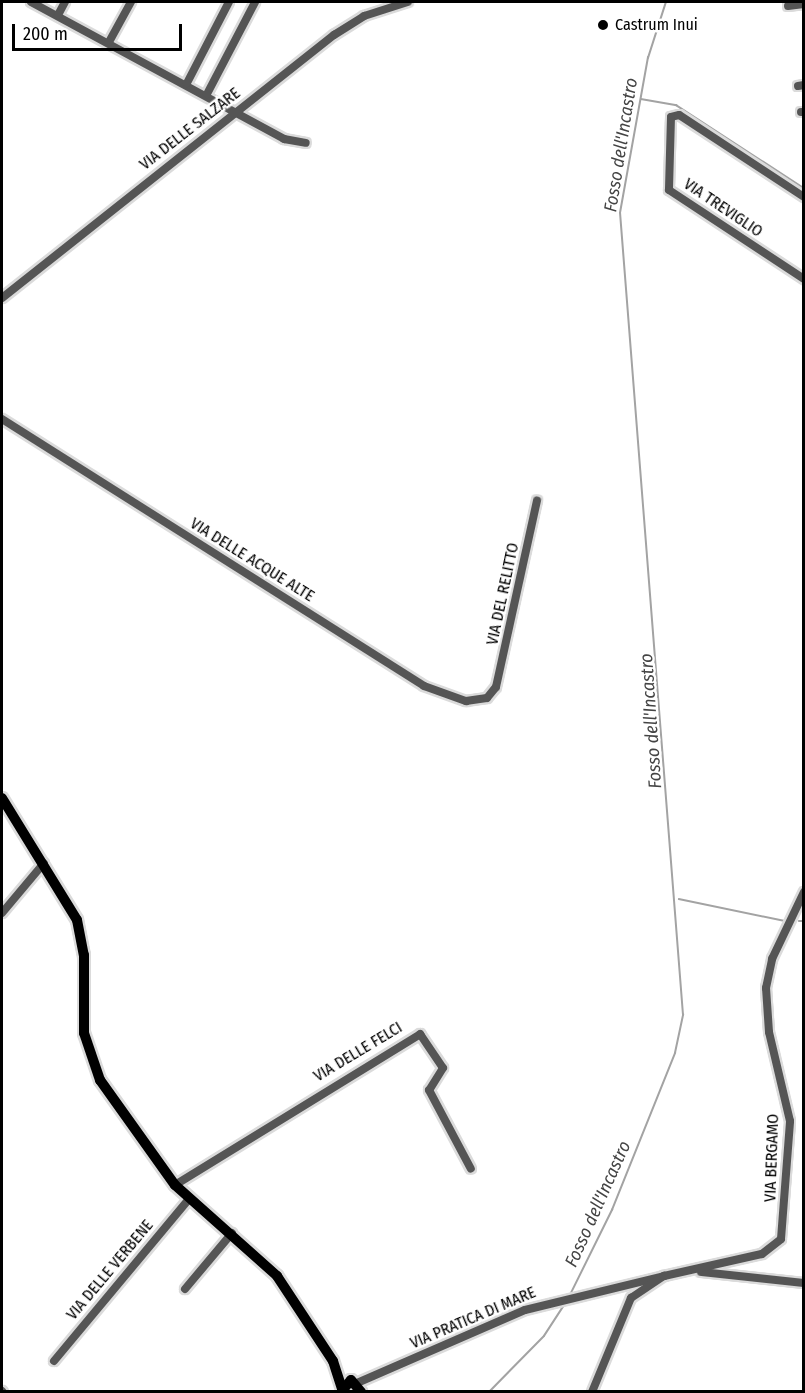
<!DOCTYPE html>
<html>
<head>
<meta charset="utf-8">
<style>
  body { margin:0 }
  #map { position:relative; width:805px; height:1393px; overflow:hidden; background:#fff; font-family:"Fira Sans Condensed",sans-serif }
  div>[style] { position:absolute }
  .stream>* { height:1.5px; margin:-0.75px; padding:0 0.75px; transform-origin:0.75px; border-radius:0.75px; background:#a3a3a3 }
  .roads { filter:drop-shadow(2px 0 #dbdbdb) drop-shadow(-2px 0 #dbdbdb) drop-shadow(0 2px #dbdbdb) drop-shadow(0 -2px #dbdbdb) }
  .minor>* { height:8px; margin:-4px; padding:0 4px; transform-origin:4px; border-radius:4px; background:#555 }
  .major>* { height:10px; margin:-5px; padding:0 5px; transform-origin:5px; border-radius:5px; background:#000 }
  .dots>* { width:16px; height:16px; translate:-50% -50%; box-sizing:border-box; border:3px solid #fff; border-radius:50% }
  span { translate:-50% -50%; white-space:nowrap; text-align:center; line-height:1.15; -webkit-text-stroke:4.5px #fff; paint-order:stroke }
  .poi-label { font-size:16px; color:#000 }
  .left { translate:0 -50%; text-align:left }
  .street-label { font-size:16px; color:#000 }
  .water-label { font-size:18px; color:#444; font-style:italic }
  .frame { position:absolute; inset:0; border:3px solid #000; pointer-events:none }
  .scale { position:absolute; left:12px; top:24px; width:170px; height:27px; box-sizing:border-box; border:3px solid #000; border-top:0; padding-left:8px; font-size:18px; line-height:21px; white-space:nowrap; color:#000; -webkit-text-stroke:4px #fff; paint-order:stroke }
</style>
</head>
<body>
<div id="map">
  <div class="stream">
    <i style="left:641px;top:99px;width:36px;rotate:10deg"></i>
    <i style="left:676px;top:105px;width:153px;rotate:33deg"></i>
    <i style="left:679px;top:899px;width:108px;rotate:11.7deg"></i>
    <i style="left:799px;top:921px;width:5px"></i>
    <i style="left:570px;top:1295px;width:95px;rotate:-63.7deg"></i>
    <i style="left:612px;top:1210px;width:169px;rotate:-68.1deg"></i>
    <i style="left:675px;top:1053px;width:39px;rotate:-78deg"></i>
    <i style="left:683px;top:1015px;width:804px;rotate:-94.49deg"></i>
    <i style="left:620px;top:213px;width:158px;rotate:-79.8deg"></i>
    <i style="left:648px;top:58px;width:59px;rotate:-72.2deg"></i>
    <i style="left:489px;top:1392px;width:78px;rotate:-45.5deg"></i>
    <i style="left:544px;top:1336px;width:38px;rotate:-57deg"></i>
  </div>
  <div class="roads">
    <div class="minor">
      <i style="left:31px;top:2px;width:288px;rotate:28.4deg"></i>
      <i style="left:284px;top:139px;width:22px;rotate:10deg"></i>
      <i style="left:788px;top:6px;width:16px;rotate:-7deg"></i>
      <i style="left:58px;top:15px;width:15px;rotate:-62deg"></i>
      <i style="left:109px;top:42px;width:46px;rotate:-61.2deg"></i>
      <i style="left:187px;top:83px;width:91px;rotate:-62.6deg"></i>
      <i style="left:798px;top:86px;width:6px;rotate:-9deg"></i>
      <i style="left:207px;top:94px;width:104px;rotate:-62.4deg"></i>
      <i style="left:801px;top:112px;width:3px"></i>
      <i style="left:804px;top:197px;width:149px;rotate:-146.7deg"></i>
      <i style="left:679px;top:115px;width:8px;rotate:166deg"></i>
      <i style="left:671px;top:117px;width:73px;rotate:91.6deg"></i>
      <i style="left:669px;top:190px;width:162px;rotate:33.4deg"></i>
      <i style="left:2px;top:298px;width:424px;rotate:-38.4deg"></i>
      <i style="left:334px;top:35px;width:36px;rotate:-32deg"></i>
      <i style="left:364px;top:16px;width:46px;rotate:-17.7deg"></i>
      <i style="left:2px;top:419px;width:499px;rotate:32.3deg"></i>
      <i style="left:424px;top:686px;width:45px;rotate:19.7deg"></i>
      <i style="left:466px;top:701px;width:21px;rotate:-8deg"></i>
      <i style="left:487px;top:698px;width:14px;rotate:-51deg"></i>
      <i style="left:496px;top:687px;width:191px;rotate:-77.6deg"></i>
      <i style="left:2px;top:913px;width:65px;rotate:-50deg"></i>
      <i style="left:175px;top:1185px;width:288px;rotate:-31.6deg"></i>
      <i style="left:420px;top:1034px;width:41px;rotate:55.9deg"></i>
      <i style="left:443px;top:1068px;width:26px;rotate:122deg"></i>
      <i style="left:429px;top:1090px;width:89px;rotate:62deg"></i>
      <i style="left:701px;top:1272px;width:104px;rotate:6.1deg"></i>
      <i style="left:185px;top:1289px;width:73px;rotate:-50deg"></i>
      <i style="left:54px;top:1361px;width:211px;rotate:-50.2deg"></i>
      <i style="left:357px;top:1383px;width:183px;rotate:-23.5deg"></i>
      <i style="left:525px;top:1310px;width:143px;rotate:-13.7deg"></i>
      <i style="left:2px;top:1391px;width:1px;rotate:45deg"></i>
      <i style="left:592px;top:1392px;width:102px;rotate:-67.5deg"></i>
      <i style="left:631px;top:1298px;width:40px;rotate:-34deg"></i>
      <i style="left:664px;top:1276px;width:100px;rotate:-12.7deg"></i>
      <i style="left:762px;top:1254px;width:24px;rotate:-38deg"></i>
      <i style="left:781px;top:1239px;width:118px;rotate:-85.6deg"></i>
      <i style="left:790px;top:1121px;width:91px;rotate:-103.3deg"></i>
      <i style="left:769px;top:1032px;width:44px;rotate:-93.9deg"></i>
      <i style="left:766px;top:988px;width:30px;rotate:-78deg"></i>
      <i style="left:772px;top:959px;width:74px;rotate:-64.5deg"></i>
    </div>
    <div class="major">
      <i style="left:2px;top:798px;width:143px;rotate:58.4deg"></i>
      <i style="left:77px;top:920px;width:36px;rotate:79deg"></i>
      <i style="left:84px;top:955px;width:78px;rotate:90deg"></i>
      <i style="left:84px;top:1033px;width:50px;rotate:71.2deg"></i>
      <i style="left:100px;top:1080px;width:129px;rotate:54.5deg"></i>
      <i style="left:175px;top:1185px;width:137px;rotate:41.7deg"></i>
      <i style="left:277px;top:1276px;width:102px;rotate:56.6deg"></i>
      <i style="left:333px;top:1361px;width:29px;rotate:72deg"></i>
      <i style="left:342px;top:1391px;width:14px;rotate:-51deg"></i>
      <i style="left:351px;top:1380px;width:16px;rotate:50deg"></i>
    </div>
  </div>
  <div class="dots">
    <i style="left:603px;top:25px;background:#000"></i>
  </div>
  <div class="poi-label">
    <span class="left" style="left:615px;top:25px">Castrum Inui</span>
  </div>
  <div class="street-label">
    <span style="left:190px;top:129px;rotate:-38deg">VIA DELLE SALZARE</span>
    <span style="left:723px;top:208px;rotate:34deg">VIA TREVIGLIO</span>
    <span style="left:252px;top:560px;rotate:32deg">VIA DELLE ACQUE ALTE</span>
    <span style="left:503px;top:594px;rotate:-78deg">VIA DEL RELITTO</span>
    <span style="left:358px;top:1052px;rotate:-31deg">VIA DELLE FELCI</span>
    <span style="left:772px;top:1158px;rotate:-88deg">VIA BERGAMO</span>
    <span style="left:110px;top:1270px;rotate:-50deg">VIA DELLE VERBENE</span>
    <span style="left:473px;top:1318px;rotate:-23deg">VIA PRATICA DI MARE</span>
  </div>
  <div class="water-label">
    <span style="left:621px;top:145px;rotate:-81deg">Fosso dell'Incastro</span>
    <span style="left:651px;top:721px;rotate:-94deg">Fosso dell'Incastro</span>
    <span style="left:598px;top:1204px;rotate:-66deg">Fosso dell'Incastro</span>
  </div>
  <div class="frame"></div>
  <div class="scale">200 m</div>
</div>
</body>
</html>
